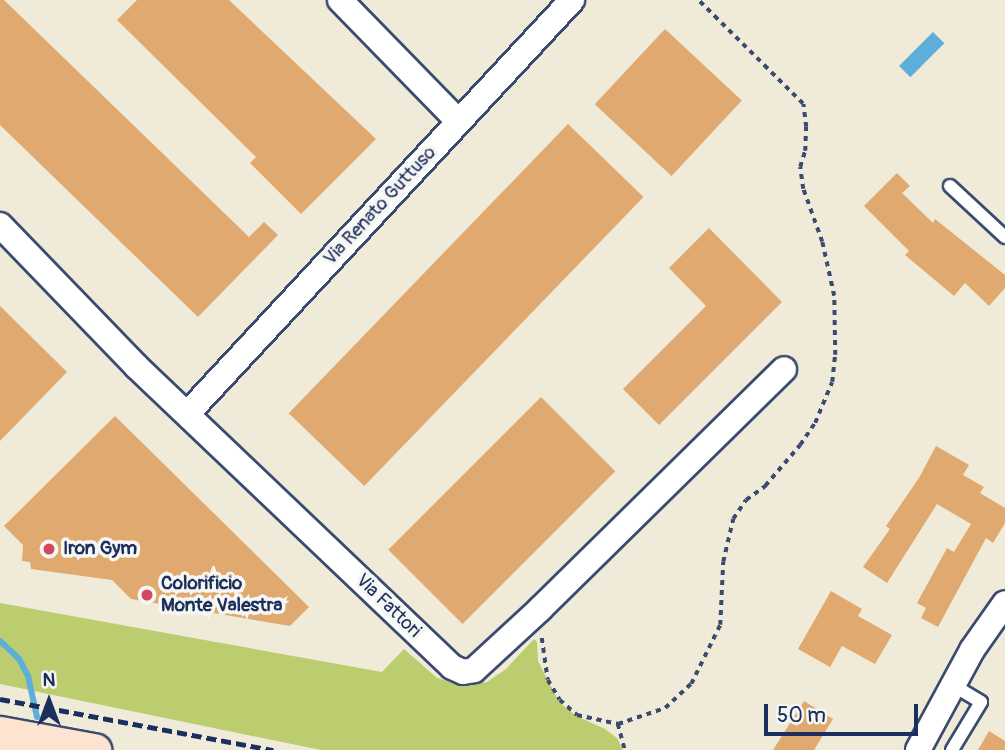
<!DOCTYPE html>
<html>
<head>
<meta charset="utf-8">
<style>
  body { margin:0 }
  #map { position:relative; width:1005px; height:750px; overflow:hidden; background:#efebd8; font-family:Pangolin,sans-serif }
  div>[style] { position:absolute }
  .green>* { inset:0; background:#bccd70 }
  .water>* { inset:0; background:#5daed8; transform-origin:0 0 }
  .stream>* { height:6px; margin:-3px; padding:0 3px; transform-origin:3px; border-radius:3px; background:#5daed8 }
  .building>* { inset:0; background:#dfa96f; transform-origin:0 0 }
  .path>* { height:3.5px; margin-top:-1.75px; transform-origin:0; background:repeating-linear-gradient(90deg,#3b4b70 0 5px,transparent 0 10px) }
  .roads { filter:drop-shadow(2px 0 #3b4b70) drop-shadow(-2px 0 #3b4b70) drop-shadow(0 2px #3b4b70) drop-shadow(0 -2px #3b4b70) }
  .service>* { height:12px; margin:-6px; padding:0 6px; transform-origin:6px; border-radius:6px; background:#fff }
  .minor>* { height:24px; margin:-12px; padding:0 12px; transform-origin:12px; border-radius:12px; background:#fff }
  .secondary>* { height:33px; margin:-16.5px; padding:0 16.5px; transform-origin:16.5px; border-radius:16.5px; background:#fde4d1 }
  .rail>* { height:5px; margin-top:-2.5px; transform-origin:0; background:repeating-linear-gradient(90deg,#1b2f5e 0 10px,transparent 0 15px) }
  .dots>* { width:19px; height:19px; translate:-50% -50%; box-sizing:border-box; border:4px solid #f6f6f2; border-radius:50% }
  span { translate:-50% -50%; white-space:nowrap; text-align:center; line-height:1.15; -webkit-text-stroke:7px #f6f6f2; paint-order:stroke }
  .street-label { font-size:19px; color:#1b2f5e }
  .poi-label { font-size:19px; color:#1b2f5e; font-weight:700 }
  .left { translate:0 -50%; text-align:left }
  .north { position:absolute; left:14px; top:666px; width:70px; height:70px; -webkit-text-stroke:5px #f6f6f2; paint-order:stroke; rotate:0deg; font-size:19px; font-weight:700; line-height:28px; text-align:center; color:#1b2f5e }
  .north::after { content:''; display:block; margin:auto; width:24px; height:32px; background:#1b2f5e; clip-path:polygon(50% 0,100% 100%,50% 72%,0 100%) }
  .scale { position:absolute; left:764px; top:704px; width:154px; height:32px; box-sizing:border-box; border:4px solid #1b2f5e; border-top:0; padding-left:9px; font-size:21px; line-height:24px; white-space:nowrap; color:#1b2f5e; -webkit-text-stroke:5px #f6f6f2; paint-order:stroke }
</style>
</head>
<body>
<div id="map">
  <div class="green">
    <i style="clip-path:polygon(0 603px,382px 672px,404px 649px,437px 678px,461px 685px,487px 682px,506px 669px,534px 639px,537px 642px,538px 661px,559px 702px,576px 716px,605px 729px,617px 738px,623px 750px,321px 750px,0 684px)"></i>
  </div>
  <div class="water">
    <i style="left:933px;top:32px;width:16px;height:48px;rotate:45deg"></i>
  </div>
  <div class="stream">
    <i style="left:0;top:641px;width:26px;rotate:43deg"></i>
    <i style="left:19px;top:659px;width:19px;rotate:62deg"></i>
    <i style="left:28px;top:676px;width:42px;rotate:77.6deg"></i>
  </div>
  <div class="building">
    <i style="clip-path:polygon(0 0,4px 0,249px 237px,264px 222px,278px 235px,198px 317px,0 125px)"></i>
    <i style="clip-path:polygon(137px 0,229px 0,376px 139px,301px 214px,250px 163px,256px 157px,117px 20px)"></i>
    <i style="left:665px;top:29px;width:105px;height:103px;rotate:43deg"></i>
    <i style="left:568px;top:124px;width:105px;height:402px;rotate:44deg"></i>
    <i style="clip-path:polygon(897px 173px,910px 186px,902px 193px,933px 223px,935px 219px,1005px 275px,1005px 288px,989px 306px,965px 283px,954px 296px,905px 255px,909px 251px,864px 206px)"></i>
    <i style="clip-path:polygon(709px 228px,782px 302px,659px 425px,623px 389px,706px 306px,669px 268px)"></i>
    <i style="clip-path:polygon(0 306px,67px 372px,0 441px)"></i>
    <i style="left:541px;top:397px;width:105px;height:216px;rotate:45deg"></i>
    <i style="clip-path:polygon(115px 416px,309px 607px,290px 626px,131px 599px,112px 580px,31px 569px,30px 562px,22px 561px,23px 545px,4px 526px)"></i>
    <i style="clip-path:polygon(936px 446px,969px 465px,963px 475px,984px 487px,980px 493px,1005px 508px,1005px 523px,993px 543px,986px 538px,938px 627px,921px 618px,926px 608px,917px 603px,947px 548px,954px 552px,971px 524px,937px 504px,887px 583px,863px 567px,890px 529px,886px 526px,919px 478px)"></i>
    <i style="clip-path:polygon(831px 591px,862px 609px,858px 616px,892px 635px,875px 664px,842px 646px,830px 667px,798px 649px)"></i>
    <i style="clip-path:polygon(804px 701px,833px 719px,814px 750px,773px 750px)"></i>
    <i style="clip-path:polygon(989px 731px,1005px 741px,1005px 750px,978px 750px)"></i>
  </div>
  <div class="path">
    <i style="left:542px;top:638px;width:42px;rotate:81.9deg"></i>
    <i style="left:548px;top:680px;width:23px;rotate:59deg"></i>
    <i style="left:560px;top:700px;width:23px;rotate:41deg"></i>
    <i style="left:577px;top:715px;width:42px;rotate:12.4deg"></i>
    <i style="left:618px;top:724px;width:50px;rotate:-18.8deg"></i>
    <i style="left:665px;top:708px;width:35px;rotate:-43deg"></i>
    <i style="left:691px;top:684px;width:66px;rotate:-63.8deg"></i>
    <i style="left:720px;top:625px;width:63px;rotate:-87.3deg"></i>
    <i style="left:723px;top:562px;width:44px;rotate:-76.9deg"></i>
    <i style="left:733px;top:519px;width:23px;rotate:-56deg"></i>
    <i style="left:746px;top:500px;width:24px;rotate:-36deg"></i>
    <i style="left:765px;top:486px;width:54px;rotate:-49.5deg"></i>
    <i style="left:800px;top:445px;width:27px;rotate:-56deg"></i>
    <i style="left:815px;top:423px;width:44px;rotate:-67.5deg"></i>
    <i style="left:832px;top:382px;width:27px;rotate:-84deg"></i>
    <i style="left:835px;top:355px;width:59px;rotate:-91deg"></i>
    <i style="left:834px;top:296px;width:55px;rotate:-102.5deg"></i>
    <i style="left:822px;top:242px;width:56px;rotate:-109.7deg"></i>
    <i style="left:803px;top:189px;width:22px;rotate:-98deg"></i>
    <i style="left:800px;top:167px;width:17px;rotate:-73deg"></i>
    <i style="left:805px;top:151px;width:24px;rotate:-88deg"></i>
    <i style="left:806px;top:127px;width:23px;rotate:-97deg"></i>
    <i style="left:803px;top:104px;width:148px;rotate:-135.3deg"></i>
    <i style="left:618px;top:724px;width:27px;rotate:75deg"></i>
  </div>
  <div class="roads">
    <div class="service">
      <i style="left:950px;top:186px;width:75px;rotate:42.8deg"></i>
      <i style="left:952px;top:750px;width:56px;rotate:-58.9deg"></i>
      <i style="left:981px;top:702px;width:33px;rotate:-149deg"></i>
    </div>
    <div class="minor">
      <i style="left:340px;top:0;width:169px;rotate:45.7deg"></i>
      <i style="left:0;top:225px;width:196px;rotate:46deg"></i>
      <i style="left:136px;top:366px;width:436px;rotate:43.6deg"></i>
      <i style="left:452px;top:667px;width:12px;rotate:24deg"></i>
      <i style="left:463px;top:672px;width:11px;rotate:-10deg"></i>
      <i style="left:474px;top:670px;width:90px;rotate:-42.7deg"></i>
      <i style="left:540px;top:609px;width:342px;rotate:-44.5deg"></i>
      <i style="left:188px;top:413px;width:564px;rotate:-47.08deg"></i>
      <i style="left:918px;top:750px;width:114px;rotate:-61.6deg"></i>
      <i style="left:972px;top:650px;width:57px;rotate:-54.9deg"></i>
    </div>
    <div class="secondary">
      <i style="left:0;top:733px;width:96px;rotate:10.3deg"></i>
    </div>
  </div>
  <div class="rail">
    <i style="left:0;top:699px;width:278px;rotate:10.6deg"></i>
  </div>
  <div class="dots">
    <i style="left:49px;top:549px;background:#d1495b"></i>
    <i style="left:147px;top:595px;background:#d1495b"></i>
  </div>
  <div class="street-label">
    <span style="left:380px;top:206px;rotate:-47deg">Via Renato Guttuso</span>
    <span style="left:388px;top:606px;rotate:44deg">Via Fattori</span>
  </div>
  <div class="poi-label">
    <span class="left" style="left:63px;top:549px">Iron Gym</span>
    <span class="left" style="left:161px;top:595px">Colorificio<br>Monte Valestra</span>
  </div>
  <div class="north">N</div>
  <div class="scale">50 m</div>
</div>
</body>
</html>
